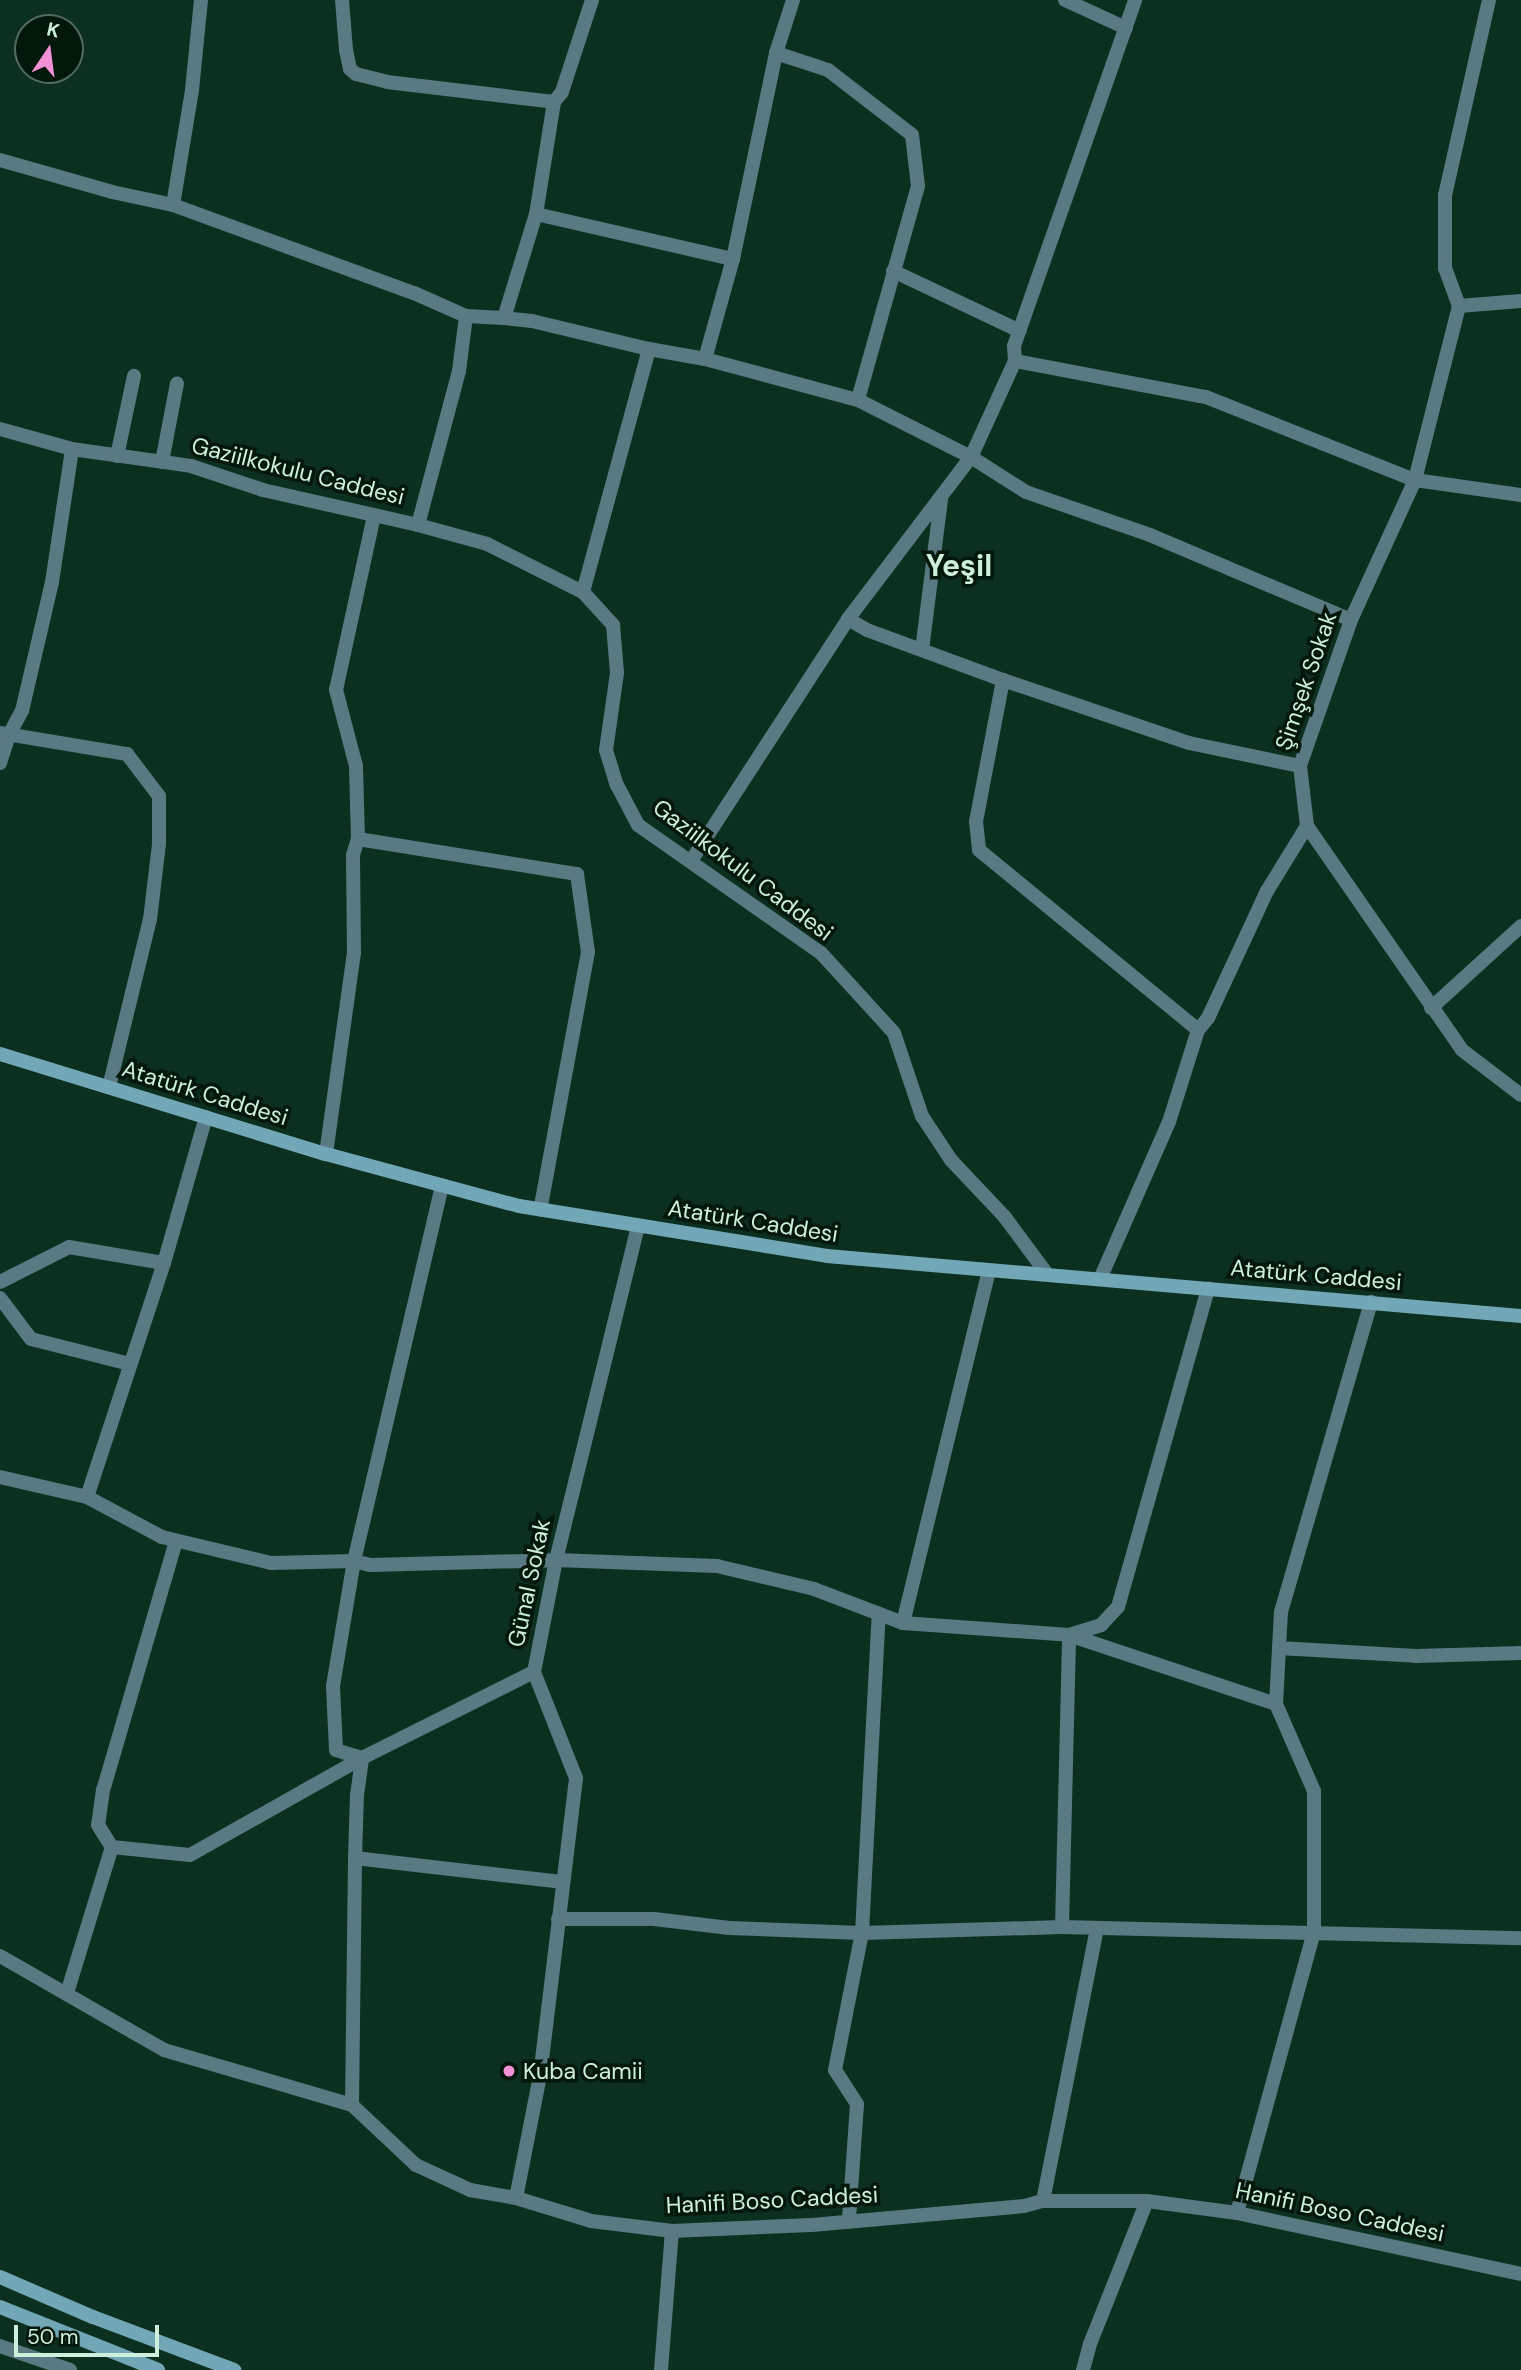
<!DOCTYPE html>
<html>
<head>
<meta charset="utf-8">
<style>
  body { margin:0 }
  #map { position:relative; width:1521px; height:2370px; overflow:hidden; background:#0b301f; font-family:"DM Sans",sans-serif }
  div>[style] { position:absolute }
  .street>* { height:14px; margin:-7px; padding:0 7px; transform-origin:7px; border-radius:7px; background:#597983 }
  .secondary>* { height:14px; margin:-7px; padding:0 7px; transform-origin:7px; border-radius:7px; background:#72a7b7 }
  .dots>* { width:19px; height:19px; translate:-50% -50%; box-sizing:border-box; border:4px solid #00170a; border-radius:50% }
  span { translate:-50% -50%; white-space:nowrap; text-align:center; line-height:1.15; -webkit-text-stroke:7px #00170a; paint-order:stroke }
  .street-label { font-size:23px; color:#cdefdb }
  .poi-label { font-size:23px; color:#cdefdb }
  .left { translate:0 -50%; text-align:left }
  .district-label { font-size:30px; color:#cdefdb; font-weight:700 }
  .north { position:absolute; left:14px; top:14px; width:70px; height:70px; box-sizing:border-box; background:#00170a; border:2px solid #526d5e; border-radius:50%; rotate:13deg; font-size:19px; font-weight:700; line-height:28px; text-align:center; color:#cdefdb }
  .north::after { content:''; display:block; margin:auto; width:24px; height:32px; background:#f391d6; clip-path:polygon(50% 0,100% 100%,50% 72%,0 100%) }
  .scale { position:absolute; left:14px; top:2325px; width:145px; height:32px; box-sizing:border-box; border:4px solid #cdefdb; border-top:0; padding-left:9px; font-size:21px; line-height:24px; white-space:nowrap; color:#cdefdb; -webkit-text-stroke:5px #00170a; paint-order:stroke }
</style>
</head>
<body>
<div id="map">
  <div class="street">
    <i style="left:342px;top:0;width:50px;rotate:85.4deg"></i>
    <i style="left:346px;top:50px;width:19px;rotate:78deg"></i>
    <i style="left:350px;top:69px;width:8px;rotate:40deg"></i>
    <i style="left:356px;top:74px;width:32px;rotate:14deg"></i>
    <i style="left:387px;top:82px;width:168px;rotate:6.8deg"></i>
    <i style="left:592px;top:0;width:97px;rotate:108.1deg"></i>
    <i style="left:562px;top:92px;width:13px;rotate:129deg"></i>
    <i style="left:554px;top:102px;width:113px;rotate:99.1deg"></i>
    <i style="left:536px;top:214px;width:109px;rotate:107.1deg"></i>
    <i style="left:504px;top:318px;width:28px;rotate:6deg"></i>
    <i style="left:532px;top:321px;width:120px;rotate:13.5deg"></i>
    <i style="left:649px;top:349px;width:57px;rotate:10.1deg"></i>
    <i style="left:705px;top:359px;width:158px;rotate:15deg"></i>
    <i style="left:858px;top:400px;width:127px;rotate:26.8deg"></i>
    <i style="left:971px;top:457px;width:65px;rotate:32.5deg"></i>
    <i style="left:1026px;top:492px;width:131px;rotate:19.1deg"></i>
    <i style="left:1150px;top:535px;width:218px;rotate:22.9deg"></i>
    <i style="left:1065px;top:0;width:67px;rotate:24.7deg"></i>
    <i style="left:1489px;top:0;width:200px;rotate:102.7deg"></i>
    <i style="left:1445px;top:195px;width:73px;rotate:90deg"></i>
    <i style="left:1445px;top:268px;width:40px;rotate:69.8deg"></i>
    <i style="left:1459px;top:306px;width:62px;rotate:-4.6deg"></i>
    <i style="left:776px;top:53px;width:55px;rotate:18.1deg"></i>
    <i style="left:828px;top:70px;width:106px;rotate:37.7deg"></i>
    <i style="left:912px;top:135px;width:51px;rotate:83.3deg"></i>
    <i style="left:918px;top:186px;width:222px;rotate:105.7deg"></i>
    <i style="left:0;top:160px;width:116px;rotate:15.9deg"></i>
    <i style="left:112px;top:192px;width:62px;rotate:12deg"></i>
    <i style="left:173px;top:205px;width:257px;rotate:20.1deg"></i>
    <i style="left:414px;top:293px;width:57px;rotate:23.9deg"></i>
    <i style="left:466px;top:316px;width:38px;rotate:3deg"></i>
    <i style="left:173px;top:205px;width:117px;rotate:-80.6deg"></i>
    <i style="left:192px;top:90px;width:90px;rotate:-84.3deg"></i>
    <i style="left:536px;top:214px;width:202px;rotate:12.9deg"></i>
    <i style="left:893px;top:271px;width:140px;rotate:25.3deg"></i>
    <i style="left:1459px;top:306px;width:179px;rotate:104.2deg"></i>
    <i style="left:1415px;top:480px;width:154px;rotate:114.6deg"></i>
    <i style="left:1351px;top:620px;width:155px;rotate:109.3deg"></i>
    <i style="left:1300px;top:766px;width:60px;rotate:83.3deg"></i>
    <i style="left:1307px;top:826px;width:272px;rotate:55.3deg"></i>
    <i style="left:1462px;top:1050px;width:74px;rotate:37.3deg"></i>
    <i style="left:705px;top:359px;width:104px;rotate:-74.4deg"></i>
    <i style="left:733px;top:259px;width:210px;rotate:-78.2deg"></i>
    <i style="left:776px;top:53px;width:56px;rotate:-72.2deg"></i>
    <i style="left:1015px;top:361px;width:194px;rotate:10.7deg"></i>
    <i style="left:1206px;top:397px;width:225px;rotate:21.7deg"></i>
    <i style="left:1415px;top:480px;width:107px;rotate:8.1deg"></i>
    <i style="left:0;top:429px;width:75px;rotate:15.5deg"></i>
    <i style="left:72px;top:449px;width:120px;rotate:8.1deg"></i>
    <i style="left:191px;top:466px;width:76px;rotate:18.4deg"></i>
    <i style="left:263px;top:490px;width:159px;rotate:12.7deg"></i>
    <i style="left:418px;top:525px;width:72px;rotate:15.4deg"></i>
    <i style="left:487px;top:544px;width:107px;rotate:26.6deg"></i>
    <i style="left:583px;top:592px;width:45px;rotate:47.7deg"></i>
    <i style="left:613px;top:625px;width:48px;rotate:85.2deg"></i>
    <i style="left:617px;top:673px;width:78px;rotate:98.1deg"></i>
    <i style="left:606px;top:750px;width:37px;rotate:73deg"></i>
    <i style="left:617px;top:785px;width:45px;rotate:62.3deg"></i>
    <i style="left:638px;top:825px;width:223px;rotate:35deg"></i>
    <i style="left:821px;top:953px;width:108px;rotate:47.6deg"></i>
    <i style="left:894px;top:1033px;width:88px;rotate:71.4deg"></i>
    <i style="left:922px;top:1116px;width:53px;rotate:56.6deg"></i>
    <i style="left:951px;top:1160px;width:77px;rotate:46.6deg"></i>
    <i style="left:1004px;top:1216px;width:72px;rotate:53.4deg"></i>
    <i style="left:117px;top:456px;width:82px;rotate:-78deg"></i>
    <i style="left:162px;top:462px;width:80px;rotate:-79.2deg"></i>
    <i style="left:418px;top:525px;width:159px;rotate:-75.1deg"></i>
    <i style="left:459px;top:371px;width:55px;rotate:-82.7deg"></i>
    <i style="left:583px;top:592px;width:252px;rotate:-74.8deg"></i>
    <i style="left:848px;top:619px;width:22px;rotate:30deg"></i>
    <i style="left:867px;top:630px;width:145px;rotate:20.2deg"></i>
    <i style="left:1003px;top:680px;width:196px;rotate:18.7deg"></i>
    <i style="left:1189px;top:743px;width:113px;rotate:11.7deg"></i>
    <i style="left:922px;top:650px;width:152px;rotate:-82.8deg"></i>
    <i style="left:1003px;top:680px;width:144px;rotate:100.8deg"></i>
    <i style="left:976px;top:821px;width:29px;rotate:84deg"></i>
    <i style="left:979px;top:850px;width:283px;rotate:39.4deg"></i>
    <i style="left:0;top:733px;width:129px;rotate:9.4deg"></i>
    <i style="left:127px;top:754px;width:53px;rotate:52.7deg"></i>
    <i style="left:159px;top:796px;width:48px;rotate:90deg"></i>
    <i style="left:159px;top:844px;width:76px;rotate:96.8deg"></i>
    <i style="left:150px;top:919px;width:173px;rotate:103.7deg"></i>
    <i style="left:0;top:763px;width:29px;rotate:-72deg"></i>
    <i style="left:9px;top:735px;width:27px;rotate:-62deg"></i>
    <i style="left:22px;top:711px;width:132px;rotate:-76.9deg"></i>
    <i style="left:52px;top:582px;width:134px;rotate:-81.4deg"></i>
    <i style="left:358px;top:839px;width:222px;rotate:9.1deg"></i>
    <i style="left:577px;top:874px;width:79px;rotate:82deg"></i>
    <i style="left:588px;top:952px;width:262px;rotate:100.5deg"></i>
    <i style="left:691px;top:861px;width:288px;rotate:-57deg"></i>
    <i style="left:848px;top:619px;width:203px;rotate:-52.8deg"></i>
    <i style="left:971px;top:457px;width:106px;rotate:-65.4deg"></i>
    <i style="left:1015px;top:361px;width:15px;rotate:-94deg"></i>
    <i style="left:1014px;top:346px;width:367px;rotate:-70.7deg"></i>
    <i style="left:1431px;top:1008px;width:122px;rotate:-42.3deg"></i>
    <i style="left:326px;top:1154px;width:203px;rotate:-82.1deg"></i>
    <i style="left:354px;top:953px;width:98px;rotate:-90.6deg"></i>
    <i style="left:353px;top:855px;width:17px;rotate:-73deg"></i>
    <i style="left:358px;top:839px;width:73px;rotate:-91.6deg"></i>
    <i style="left:356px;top:766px;width:79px;rotate:-104.7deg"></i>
    <i style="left:336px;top:690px;width:178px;rotate:-77.7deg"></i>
    <i style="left:1100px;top:1279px;width:171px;rotate:-66.3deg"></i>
    <i style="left:1169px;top:1122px;width:96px;rotate:-72.5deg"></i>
    <i style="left:1198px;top:1030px;width:16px;rotate:-50deg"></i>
    <i style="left:1208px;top:1018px;width:140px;rotate:-65.1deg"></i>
    <i style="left:1267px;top:891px;width:76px;rotate:-58.4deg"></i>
    <i style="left:0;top:1282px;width:77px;rotate:-26.9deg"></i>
    <i style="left:69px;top:1247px;width:96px;rotate:9.6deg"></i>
    <i style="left:0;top:1298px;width:51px;rotate:52.9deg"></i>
    <i style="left:31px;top:1339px;width:102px;rotate:14.2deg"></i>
    <i style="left:0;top:1477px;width:89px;rotate:12.9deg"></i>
    <i style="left:87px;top:1497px;width:85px;rotate:28.1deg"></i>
    <i style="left:162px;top:1537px;width:112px;rotate:13.4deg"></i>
    <i style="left:271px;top:1563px;width:83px;rotate:-1.4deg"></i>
    <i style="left:354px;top:1561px;width:16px;rotate:14deg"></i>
    <i style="left:370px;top:1565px;width:186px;rotate:-1.5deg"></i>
    <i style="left:556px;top:1560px;width:161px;rotate:2.1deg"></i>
    <i style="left:717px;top:1566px;width:100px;rotate:13.3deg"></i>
    <i style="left:814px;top:1589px;width:95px;rotate:20.9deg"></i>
    <i style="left:903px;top:1623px;width:166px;rotate:4.1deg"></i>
    <i style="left:1069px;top:1635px;width:218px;rotate:18.4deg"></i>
    <i style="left:87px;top:1497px;width:246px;rotate:-71.8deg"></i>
    <i style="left:164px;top:1263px;width:152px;rotate:-74deg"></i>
    <i style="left:176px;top:1541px;width:259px;rotate:106.3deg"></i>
    <i style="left:103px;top:1790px;width:35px;rotate:98deg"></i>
    <i style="left:98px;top:1825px;width:26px;rotate:58deg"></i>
    <i style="left:112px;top:1847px;width:78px;rotate:5.9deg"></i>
    <i style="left:190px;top:1855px;width:197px;rotate:-29.4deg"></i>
    <i style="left:362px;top:1758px;width:27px;rotate:-163deg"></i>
    <i style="left:336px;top:1750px;width:64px;rotate:-92.7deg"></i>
    <i style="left:333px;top:1686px;width:127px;rotate:-80.5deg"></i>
    <i style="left:354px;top:1561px;width:386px;rotate:-76.8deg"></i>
    <i style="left:903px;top:1623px;width:360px;rotate:-76.3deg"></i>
    <i style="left:1279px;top:1648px;width:137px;rotate:3.3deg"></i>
    <i style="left:1416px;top:1656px;width:105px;rotate:-1.6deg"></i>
    <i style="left:355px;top:1858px;width:208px;rotate:6.6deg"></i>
    <i style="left:558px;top:1919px;width:96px"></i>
    <i style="left:654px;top:1919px;width:76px;rotate:6.8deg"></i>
    <i style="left:729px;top:1928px;width:133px;rotate:2.2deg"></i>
    <i style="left:862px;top:1933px;width:200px;rotate:-1.7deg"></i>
    <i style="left:1062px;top:1927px;width:459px;rotate:1.4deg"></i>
    <i style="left:1062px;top:1927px;width:292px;rotate:-88.6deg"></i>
    <i style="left:1069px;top:1635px;width:34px;rotate:-17deg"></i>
    <i style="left:1101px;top:1625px;width:25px;rotate:-47deg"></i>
    <i style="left:1118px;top:1607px;width:331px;rotate:-74.2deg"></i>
    <i style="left:0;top:1956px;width:189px;rotate:29.8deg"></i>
    <i style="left:164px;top:2050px;width:196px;rotate:16.3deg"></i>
    <i style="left:352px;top:2105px;width:88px;rotate:43.2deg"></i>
    <i style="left:416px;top:2165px;width:60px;rotate:24.8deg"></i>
    <i style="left:470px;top:2190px;width:47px;rotate:9.9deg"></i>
    <i style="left:516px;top:2198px;width:78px;rotate:17deg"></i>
    <i style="left:591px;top:2221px;width:82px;rotate:7deg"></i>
    <i style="left:672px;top:2231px;width:140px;rotate:-2.5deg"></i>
    <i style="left:812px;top:2225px;width:213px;rotate:-5.1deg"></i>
    <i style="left:1024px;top:2206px;width:20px;rotate:-15deg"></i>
    <i style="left:1043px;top:2201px;width:104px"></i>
    <i style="left:1147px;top:2201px;width:91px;rotate:7.6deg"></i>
    <i style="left:1237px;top:2213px;width:290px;rotate:12.1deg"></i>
    <i style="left:67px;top:1993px;width:153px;rotate:-72.9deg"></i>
    <i style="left:352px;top:2105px;width:247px;rotate:-89.3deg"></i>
    <i style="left:355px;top:1858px;width:63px;rotate:-88.2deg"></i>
    <i style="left:357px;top:1795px;width:37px;rotate:-82deg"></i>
    <i style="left:362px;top:1758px;width:192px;rotate:-26.6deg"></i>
    <i style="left:516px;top:2198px;width:124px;rotate:-78.9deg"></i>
    <i style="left:540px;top:2076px;width:300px;rotate:-83.1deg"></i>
    <i style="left:576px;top:1778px;width:114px;rotate:-111.6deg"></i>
    <i style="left:534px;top:1672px;width:114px;rotate:-78.9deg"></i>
    <i style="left:556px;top:1560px;width:344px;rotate:-76.2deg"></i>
    <i style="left:1043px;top:2201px;width:278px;rotate:-78.8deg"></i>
    <i style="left:1237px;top:2213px;width:291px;rotate:-74.7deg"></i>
    <i style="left:1314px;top:1932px;width:141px;rotate:-90deg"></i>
    <i style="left:1314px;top:1791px;width:95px;rotate:-113.6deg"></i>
    <i style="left:1276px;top:1704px;width:92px;rotate:-86.9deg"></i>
    <i style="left:1281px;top:1612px;width:323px;rotate:-73.8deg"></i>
    <i style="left:849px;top:2219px;width:115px;rotate:-86deg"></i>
    <i style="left:857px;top:2104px;width:40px;rotate:-122.9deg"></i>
    <i style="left:835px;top:2070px;width:140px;rotate:-78.9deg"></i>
    <i style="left:862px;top:1933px;width:320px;rotate:-87deg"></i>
    <i style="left:0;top:2346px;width:74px;rotate:18.9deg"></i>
    <i style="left:661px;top:2370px;width:139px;rotate:-85.5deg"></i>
    <i style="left:1083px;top:2370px;width:27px;rotate:-75deg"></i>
    <i style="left:1090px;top:2344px;width:154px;rotate:-68.3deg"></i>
  </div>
  <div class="secondary">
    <i style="left:0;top:1054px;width:341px;rotate:17.1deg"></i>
    <i style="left:326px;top:1154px;width:200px;rotate:15.1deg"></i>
    <i style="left:519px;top:1206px;width:312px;rotate:9.2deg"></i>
    <i style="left:827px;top:1256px;width:697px;rotate:4.94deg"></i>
    <i style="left:0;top:2277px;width:101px;rotate:23.3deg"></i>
    <i style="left:93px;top:2317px;width:151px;rotate:20.6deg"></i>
    <i style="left:0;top:2307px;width:170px;rotate:21.7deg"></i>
  </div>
  <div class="dots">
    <i style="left:509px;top:2071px;background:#f391d6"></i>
  </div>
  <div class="street-label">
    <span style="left:298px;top:471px;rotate:14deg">Gaziilkokulu Caddesi</span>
    <span style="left:1306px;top:681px;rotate:-71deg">Şimşek Sokak</span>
    <span style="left:743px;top:870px;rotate:37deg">Gaziilkokulu Caddesi</span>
    <span style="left:205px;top:1093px;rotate:17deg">Atatürk Caddesi</span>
    <span style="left:753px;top:1221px;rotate:9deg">Atatürk Caddesi</span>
    <span style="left:1316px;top:1275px;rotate:5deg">Atatürk Caddesi</span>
    <span style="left:529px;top:1583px;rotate:-78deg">Günal Sokak</span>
    <span style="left:772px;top:2200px;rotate:-3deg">Hanifi Boso Caddesi</span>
    <span style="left:1340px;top:2212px;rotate:12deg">Hanifi Boso Caddesi</span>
  </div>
  <div class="poi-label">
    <span class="left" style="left:523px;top:2071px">Kuba Camii</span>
  </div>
  <div class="district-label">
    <span style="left:959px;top:566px">Yeşil</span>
  </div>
  <div class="north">K</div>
  <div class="scale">50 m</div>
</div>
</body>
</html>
